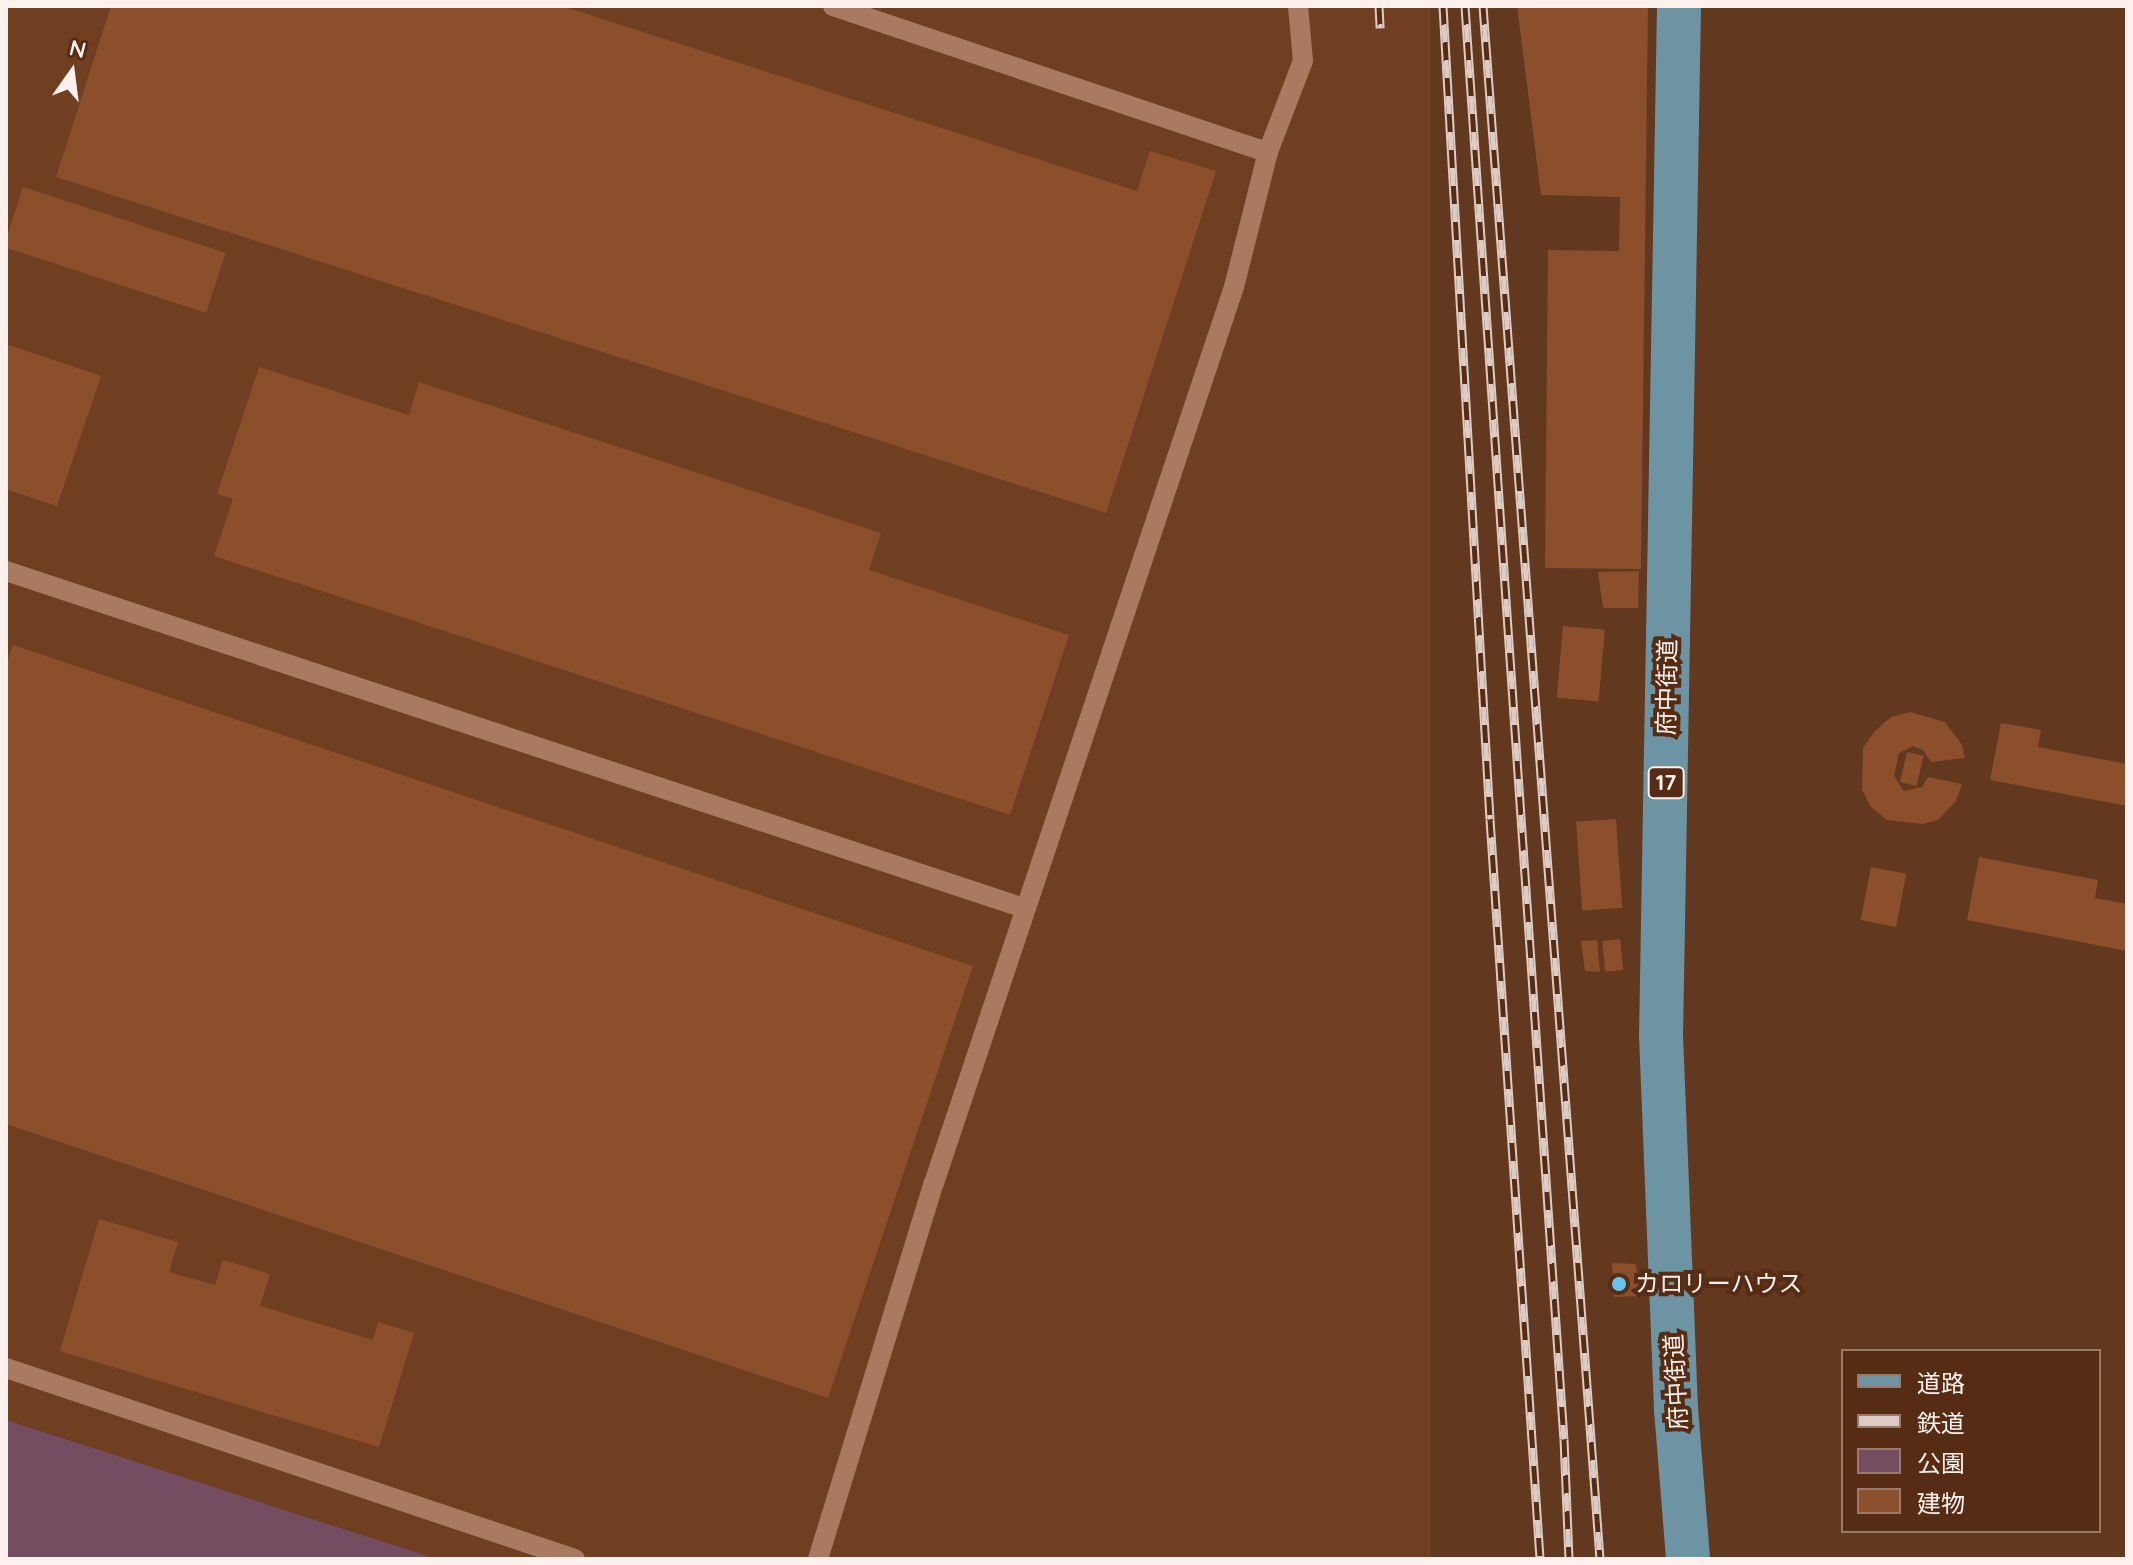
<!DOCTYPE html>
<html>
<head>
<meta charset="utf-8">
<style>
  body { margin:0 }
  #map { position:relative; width:2133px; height:1565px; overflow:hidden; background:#62381f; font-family:Quicksand,"Noto Sans JP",sans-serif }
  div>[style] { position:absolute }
  .built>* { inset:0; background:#703f22; transform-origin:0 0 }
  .green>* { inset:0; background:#744e60 }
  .building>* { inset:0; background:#8b4f2c; transform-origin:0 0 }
  .lane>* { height:20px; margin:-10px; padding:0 10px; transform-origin:10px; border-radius:10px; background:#aa7a60 }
  .primary>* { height:44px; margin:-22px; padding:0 22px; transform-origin:22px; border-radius:22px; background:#6d94a2 }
  .rail>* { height:9px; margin-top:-4.5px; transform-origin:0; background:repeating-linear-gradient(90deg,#562d14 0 18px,#ddccc3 0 36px); box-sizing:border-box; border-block:2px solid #ddccc3 }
  .dots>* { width:22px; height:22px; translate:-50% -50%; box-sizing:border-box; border:4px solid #562d14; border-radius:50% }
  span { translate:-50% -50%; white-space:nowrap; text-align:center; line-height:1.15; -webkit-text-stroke:8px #562d14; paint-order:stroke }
  .shield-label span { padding:2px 6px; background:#562d14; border:2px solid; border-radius:6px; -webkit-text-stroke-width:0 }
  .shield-label { font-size:22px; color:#fcf1ec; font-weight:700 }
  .street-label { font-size:24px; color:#fcf1ec }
  .poi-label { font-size:24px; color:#fcf1ec }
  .left { translate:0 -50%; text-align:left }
  .frame { position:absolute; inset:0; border:8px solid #fcf1ec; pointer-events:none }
  .legend { position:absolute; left:1841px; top:1349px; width:260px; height:184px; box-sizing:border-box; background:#562d14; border:2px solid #987b6a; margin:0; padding:10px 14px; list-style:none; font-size:24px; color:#fcf1ec }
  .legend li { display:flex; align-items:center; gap:16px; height:40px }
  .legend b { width:40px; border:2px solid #987b6a }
  .north { position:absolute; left:32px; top:32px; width:80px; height:80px; -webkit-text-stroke:6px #562d14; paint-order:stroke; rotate:14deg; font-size:22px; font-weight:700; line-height:32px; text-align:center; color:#fcf1ec }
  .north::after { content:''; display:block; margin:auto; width:28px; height:36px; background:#fcf1ec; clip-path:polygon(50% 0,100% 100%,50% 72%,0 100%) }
</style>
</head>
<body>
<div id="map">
  <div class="built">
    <i style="left:6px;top:6px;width:1425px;height:1553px"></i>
  </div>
  <div class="green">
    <i style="clip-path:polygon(6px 1420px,436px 1559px,6px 1559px)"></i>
  </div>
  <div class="building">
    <i style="clip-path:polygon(111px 6px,562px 6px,1137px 191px,1150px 151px,1216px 171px,1106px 513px,56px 177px)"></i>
    <i style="clip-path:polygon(1517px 6px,1648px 6px,1641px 569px,1545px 568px,1548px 250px,1619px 251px,1620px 197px,1541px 195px)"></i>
    <i style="left:23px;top:187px;width:213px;height:63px;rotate:18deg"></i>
    <i style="clip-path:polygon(6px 344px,101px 376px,57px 506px,6px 489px)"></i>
    <i style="clip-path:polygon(259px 367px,409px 415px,419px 382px,881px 533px,869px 570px,1069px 635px,1010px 815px,214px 556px,233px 499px,217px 494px)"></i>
    <i style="clip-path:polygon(1639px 571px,1638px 608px,1603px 608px,1598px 572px)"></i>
    <i style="left:1563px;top:626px;width:42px;height:72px;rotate:5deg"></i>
    <i style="clip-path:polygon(13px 645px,973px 966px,828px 1398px,6px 1124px,6px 665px)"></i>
    <i style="clip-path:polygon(1910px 712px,1945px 722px,1962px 745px,1965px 758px,1931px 762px,1923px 750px,1913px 746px,1899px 753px,1894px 776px,1904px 791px,1922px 787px,1928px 777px,1962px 784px,1956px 801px,1938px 820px,1922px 824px,1887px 820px,1871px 807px,1862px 790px,1863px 748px,1875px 731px,1891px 717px)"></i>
    <i style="clip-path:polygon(2001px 723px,2041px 730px,2038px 747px,2127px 764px,2127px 806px,1990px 780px)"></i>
    <i style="left:1907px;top:752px;width:17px;height:31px;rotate:13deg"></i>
    <i style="left:1616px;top:819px;width:89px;height:40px;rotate:86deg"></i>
    <i style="clip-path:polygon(1979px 857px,2098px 880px,2095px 898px,2127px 904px,2127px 951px,1967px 920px)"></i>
    <i style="left:1871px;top:867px;width:36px;height:54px;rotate:11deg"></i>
    <i style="left:1620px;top:939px;width:31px;height:18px;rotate:84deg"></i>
    <i style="clip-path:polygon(1597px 940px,1600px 972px,1585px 971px,1581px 941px)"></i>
    <i style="clip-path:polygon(99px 1219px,178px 1242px,169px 1272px,215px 1285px,223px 1260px,270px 1274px,260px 1306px,373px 1340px,378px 1322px,414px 1333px,379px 1447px,60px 1351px)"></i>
    <i style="clip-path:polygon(1612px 1263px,1636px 1264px,1640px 1296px,1614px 1297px)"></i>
  </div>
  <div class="lane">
    <i style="left:833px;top:6px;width:459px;rotate:18.6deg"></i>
    <i style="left:6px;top:571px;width:1072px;rotate:18.32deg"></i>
    <i style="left:6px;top:1368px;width:600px;rotate:18.56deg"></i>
    <i style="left:818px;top:1559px;width:393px;rotate:-72.9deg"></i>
    <i style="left:934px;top:1183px;width:945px;rotate:-71.49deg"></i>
    <i style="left:1234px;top:287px;width:139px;rotate:-75.9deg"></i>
    <i style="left:1268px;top:152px;width:97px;rotate:-69deg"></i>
    <i style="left:1303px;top:61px;width:55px;rotate:-95.2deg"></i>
  </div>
  <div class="primary">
    <i style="left:1679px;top:6px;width:1029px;rotate:91deg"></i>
    <i style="left:1661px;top:1035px;width:374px;rotate:87.7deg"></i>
    <i style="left:1676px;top:1409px;width:150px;rotate:85.4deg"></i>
  </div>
  <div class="rail">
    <i style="left:1379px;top:6px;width:22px;rotate:87deg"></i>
    <i style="left:1443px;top:6px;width:814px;rotate:86.69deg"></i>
    <i style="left:1490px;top:819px;width:742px;rotate:86.13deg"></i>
    <i style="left:1465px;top:6px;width:1436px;rotate:86.05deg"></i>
    <i style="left:1564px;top:1439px;width:120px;rotate:87.6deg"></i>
    <i style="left:1483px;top:6px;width:1557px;rotate:85.69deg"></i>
  </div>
  <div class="dots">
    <i style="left:1619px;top:1284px;background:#66c4ef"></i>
  </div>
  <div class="shield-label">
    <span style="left:1666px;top:783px">17</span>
  </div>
  <div class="street-label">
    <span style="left:1667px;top:687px;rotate:-89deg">府中街道</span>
    <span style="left:1676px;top:1382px;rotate:-93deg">府中街道</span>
  </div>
  <div class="poi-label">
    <span class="left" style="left:1635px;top:1284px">カロリーハウス</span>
  </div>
  <div class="frame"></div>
  <ul class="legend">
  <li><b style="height:10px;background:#6d94a2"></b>道路</li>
  <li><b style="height:10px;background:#ddccc3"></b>鉄道</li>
  <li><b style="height:22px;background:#744e60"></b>公園</li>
  <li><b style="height:22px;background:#8b4f2c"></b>建物</li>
  </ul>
  <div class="north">N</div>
</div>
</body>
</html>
